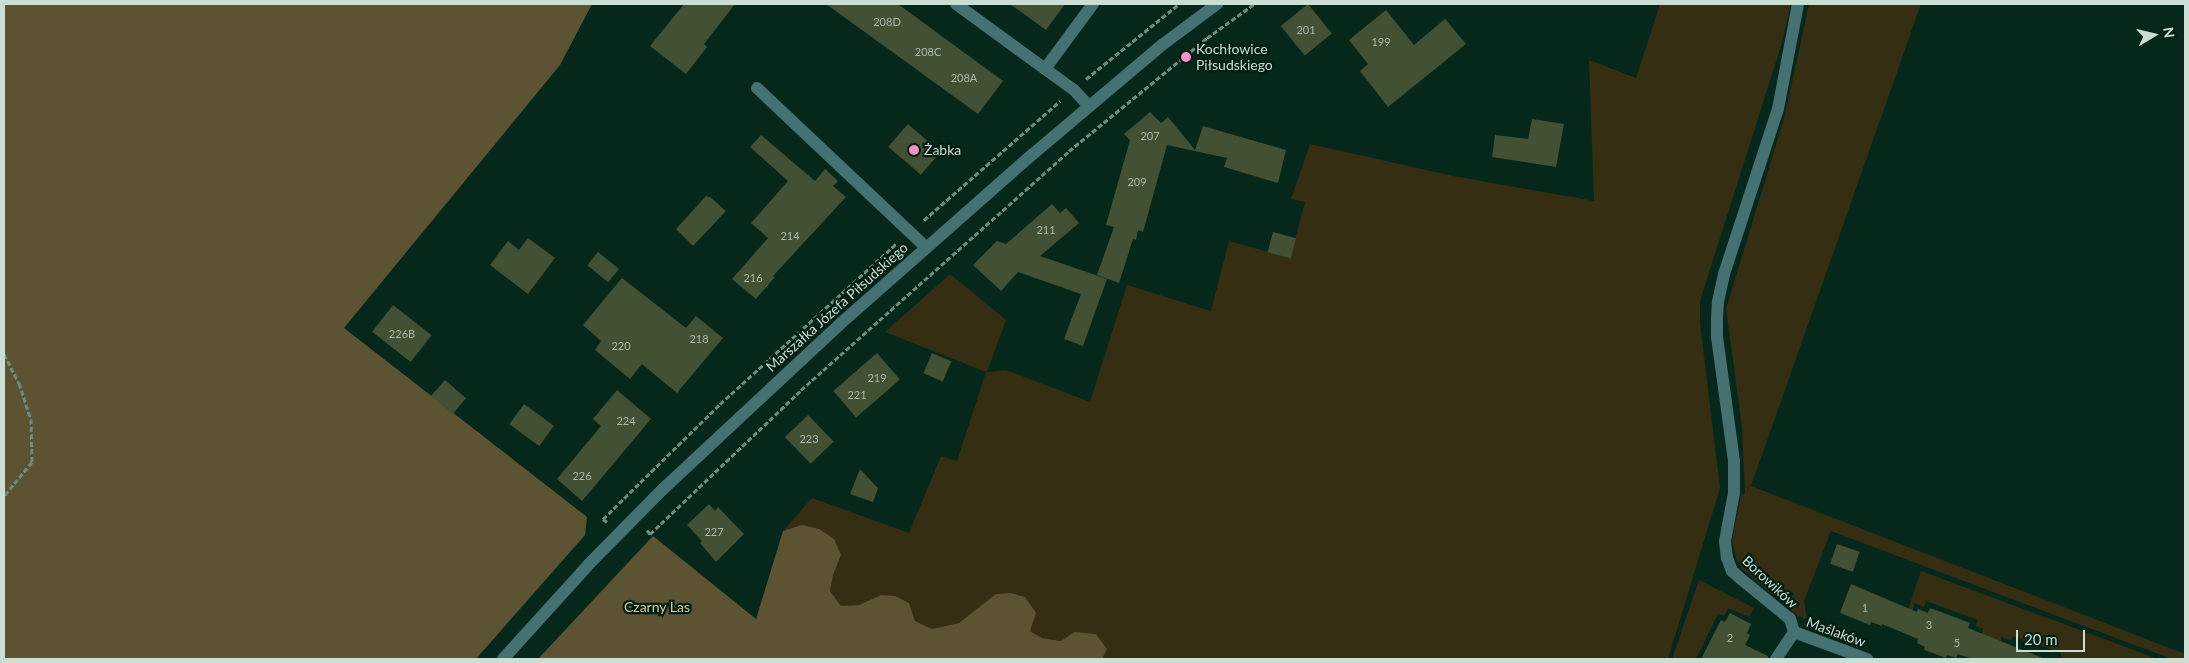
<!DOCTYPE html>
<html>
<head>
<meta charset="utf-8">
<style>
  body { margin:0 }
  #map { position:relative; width:2189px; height:663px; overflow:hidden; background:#06281b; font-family:Lato,sans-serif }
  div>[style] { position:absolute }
  .green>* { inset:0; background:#352e13 }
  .forest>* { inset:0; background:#5c5333 }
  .building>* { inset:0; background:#425033; transform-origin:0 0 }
  .path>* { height:3px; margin-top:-1.5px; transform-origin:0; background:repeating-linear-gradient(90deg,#718b7f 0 5px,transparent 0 7.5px) }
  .minor>* { height:12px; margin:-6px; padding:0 6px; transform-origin:6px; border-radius:6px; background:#457172 }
  .dots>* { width:14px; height:14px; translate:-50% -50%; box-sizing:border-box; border:2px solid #001e12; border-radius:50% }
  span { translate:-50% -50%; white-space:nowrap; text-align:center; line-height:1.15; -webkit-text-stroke:4.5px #001e12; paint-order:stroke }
  .number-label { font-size:11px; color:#a9baac }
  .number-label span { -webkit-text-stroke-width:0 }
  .poi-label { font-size:14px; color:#cbded4 }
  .left { translate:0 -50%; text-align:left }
  .street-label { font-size:14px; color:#cbded4 }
  .park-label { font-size:14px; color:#dbcb90 }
  .frame { position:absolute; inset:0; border:5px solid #cbded4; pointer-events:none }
  .north { position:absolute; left:2129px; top:10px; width:50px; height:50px; -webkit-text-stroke:4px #001e12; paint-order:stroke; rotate:81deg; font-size:14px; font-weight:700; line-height:20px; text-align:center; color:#cbded4 }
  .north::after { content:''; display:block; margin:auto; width:18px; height:22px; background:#cbded4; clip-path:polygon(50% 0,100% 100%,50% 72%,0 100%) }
  .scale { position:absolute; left:2016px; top:630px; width:69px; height:22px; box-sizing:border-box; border:2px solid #cbded4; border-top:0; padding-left:6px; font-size:15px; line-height:18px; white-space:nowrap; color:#cbded4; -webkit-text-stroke:4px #001e12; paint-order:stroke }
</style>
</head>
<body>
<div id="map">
  <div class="green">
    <i style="clip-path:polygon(1660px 4px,1791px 4px,1781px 46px,1700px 301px,1700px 323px,1720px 488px,1668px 659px,1102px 659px,1107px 649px,1074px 632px,1061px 641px,1042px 638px,1030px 631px,1025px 597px,1011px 593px,996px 595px,959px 623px,932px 629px,915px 621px,909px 603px,881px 595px,859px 605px,841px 606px,830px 591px,833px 575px,841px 555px,783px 531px,812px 498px,909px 533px,941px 456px,957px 461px,986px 372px,885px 332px,950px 274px,1006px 320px,987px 372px,1006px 370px,1090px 402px,1127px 285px,1211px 311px,1229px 241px,1290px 258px,1305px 202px,1291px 199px,1310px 144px,1453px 176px,1594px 201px,1589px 60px,1636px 78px)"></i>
    <i style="clip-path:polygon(1809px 4px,1921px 4px,1751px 486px,2185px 654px,2185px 659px,2172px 659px,1831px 531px,1804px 601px,1807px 620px,1798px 616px,1742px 569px,1737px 561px,1732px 540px,1741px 495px,1745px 493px,1742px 427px,1726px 309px,1785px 115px)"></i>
    <i style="clip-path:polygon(1921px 571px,2158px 659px,2061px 659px,2061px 653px,2013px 636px,2011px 641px,2002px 637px,1993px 659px,1984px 659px,1973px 655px,1983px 629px,1975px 626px,1978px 620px,1926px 601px,1924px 607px,1915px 603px,1907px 629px,1902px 627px)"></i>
    <i style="clip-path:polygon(1699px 580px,1754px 608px,1749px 617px,1728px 608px,1724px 616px,1718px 614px,1696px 659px,1672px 659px)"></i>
  </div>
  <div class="forest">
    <i style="clip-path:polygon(4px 4px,592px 4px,560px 65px,344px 328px,587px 517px,585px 535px,476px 659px,4px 659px)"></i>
    <i style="clip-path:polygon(802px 525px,819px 529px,834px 539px,841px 555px,833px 575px,830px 591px,841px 606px,859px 605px,881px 595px,895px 596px,909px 603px,915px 621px,932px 629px,959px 623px,996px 594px,1011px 593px,1025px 597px,1036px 613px,1030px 631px,1042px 638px,1061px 641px,1074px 632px,1096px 634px,1107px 649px,1102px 659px,538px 659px,653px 536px,756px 619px,783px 531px)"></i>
  </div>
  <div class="building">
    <i style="clip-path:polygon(684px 4px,735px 4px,704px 44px,707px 47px,686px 74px,650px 46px)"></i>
    <i style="clip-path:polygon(826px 4px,898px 4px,1003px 81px,978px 114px)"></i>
    <i style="clip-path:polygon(1010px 4px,1065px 4px,1046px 30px)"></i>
    <i style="left:1308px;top:4px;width:38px;height:35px;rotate:51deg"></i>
    <i style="clip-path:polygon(1386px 10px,1414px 45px,1445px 19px,1466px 44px,1388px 107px,1360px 71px,1368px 64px,1349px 40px)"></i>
    <i style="clip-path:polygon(1150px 112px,1161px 123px,1168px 117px,1195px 150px,1203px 126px,1286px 150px,1278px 183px,1224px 167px,1227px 158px,1167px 145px,1143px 232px,1138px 230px,1136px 240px,1133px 239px,1119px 283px,1097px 275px,1114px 227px,1106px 225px,1130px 140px,1124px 134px)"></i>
    <i style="clip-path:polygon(1532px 119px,1564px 124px,1556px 167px,1492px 157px,1495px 135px,1528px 139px)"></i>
    <i style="left:908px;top:124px;width:43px;height:30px;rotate:41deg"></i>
    <i style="clip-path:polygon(761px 135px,815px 181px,825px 169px,838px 181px,833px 186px,846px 197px,773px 276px,775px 277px,756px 299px,732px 279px,768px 238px,751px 223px,788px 181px,750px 147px)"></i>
    <i style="clip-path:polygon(706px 196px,710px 197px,726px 211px,693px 246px,676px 229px)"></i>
    <i style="clip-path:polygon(1052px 204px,1060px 213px,1066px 208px,1079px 223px,1040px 256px,1107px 279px,1083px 346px,1064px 339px,1081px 294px,1018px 272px,1001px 291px,973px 265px,997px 241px,1006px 244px)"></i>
    <i style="left:1273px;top:232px;width:24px;height:21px;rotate:15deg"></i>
    <i style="clip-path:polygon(528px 238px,555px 258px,528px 294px,490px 265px,508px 241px,519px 250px)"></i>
    <i style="left:598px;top:252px;width:27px;height:17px;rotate:39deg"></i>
    <i style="clip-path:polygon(622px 278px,686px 328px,696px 316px,723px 338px,677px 393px,642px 364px,630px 379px,595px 350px,601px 341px,583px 325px)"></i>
    <i style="left:393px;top:305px;width:49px;height:34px;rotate:38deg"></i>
    <i style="left:877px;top:353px;width:35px;height:58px;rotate:49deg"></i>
    <i style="left:932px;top:353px;width:21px;height:22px;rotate:23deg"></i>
    <i style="left:445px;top:380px;width:28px;height:21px;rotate:41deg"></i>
    <i style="clip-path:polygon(617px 390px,651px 419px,582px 501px,557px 479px,601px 426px,593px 419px)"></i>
    <i style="left:524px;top:404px;width:37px;height:25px;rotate:36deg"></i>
    <i style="left:808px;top:415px;width:37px;height:32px;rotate:46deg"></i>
    <i style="clip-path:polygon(860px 469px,878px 488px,873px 502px,850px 494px)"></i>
    <i style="clip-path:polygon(709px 504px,715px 511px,718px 507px,744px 534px,716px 562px,700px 543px,702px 541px,687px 525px)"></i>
    <i style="left:1837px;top:544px;width:24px;height:21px;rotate:19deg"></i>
    <i style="clip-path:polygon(1851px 584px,1917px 612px,1918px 609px,1928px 613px,1930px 608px,1970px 623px,1968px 628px,2045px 659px,1972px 659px,1958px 654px,1956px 658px,1947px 655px,1946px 658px,1924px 650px,1925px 647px,1917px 643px,1918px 639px,1882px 624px,1882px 626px,1871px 622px,1870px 625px,1840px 613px)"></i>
    <i style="clip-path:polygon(1730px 613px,1751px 624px,1747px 633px,1750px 635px,1745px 645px,1768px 656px,1768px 659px,1701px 659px,1721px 620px,1725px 622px)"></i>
  </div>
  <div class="path">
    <i style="left:1086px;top:79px;width:119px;rotate:-38.9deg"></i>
    <i style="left:924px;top:220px;width:181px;rotate:-41.2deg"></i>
    <i style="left:4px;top:354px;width:33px;rotate:63deg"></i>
    <i style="left:19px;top:383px;width:38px;rotate:72deg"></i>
    <i style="left:31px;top:419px;width:43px;rotate:88.7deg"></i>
    <i style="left:32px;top:462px;width:44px;rotate:129.5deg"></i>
    <i style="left:607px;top:522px;width:5px;rotate:-143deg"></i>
    <i style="left:603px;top:519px;width:164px;rotate:-44.5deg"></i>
    <i style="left:720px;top:404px;width:238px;rotate:-42.3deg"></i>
    <i style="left:647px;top:530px;width:5px;rotate:53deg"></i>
    <i style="left:650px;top:534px;width:209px;rotate:-43.6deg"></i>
    <i style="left:801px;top:390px;width:359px;rotate:-41.7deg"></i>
    <i style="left:1069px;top:151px;width:178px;rotate:-39.3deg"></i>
    <i style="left:1207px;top:38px;width:58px;rotate:-35.9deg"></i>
  </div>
  <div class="minor">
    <i style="left:956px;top:4px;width:146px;rotate:36.1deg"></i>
    <i style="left:1074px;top:90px;width:22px;rotate:47deg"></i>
    <i style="left:1045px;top:69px;width:81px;rotate:-53.6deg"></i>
    <i style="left:757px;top:88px;width:232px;rotate:43.3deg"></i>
    <i style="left:1794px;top:632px;width:78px;rotate:20.3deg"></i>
    <i style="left:503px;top:659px;width:128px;rotate:-47.8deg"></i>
    <i style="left:589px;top:564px;width:104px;rotate:-45.4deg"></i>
    <i style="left:662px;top:490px;width:243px;rotate:-43deg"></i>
    <i style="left:840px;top:324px;width:257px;rotate:-41.4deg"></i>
    <i style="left:1033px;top:154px;width:169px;rotate:-40.2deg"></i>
    <i style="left:1162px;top:45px;width:69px;rotate:-36.7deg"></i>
    <i style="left:1776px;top:659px;width:32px;rotate:-56deg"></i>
    <i style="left:1794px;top:632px;width:14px;rotate:-107deg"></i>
    <i style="left:1790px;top:619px;width:63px;rotate:-140.8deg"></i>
    <i style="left:1741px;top:579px;width:12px;rotate:-138deg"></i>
    <i style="left:1732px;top:571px;width:14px;rotate:-111deg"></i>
    <i style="left:1727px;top:558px;width:17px;rotate:-97deg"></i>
    <i style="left:1725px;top:541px;width:49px;rotate:-79.4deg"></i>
    <i style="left:1734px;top:493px;width:32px;rotate:-90deg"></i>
    <i style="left:1734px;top:461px;width:125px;rotate:-97.8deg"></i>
    <i style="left:1717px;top:337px;width:18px;rotate:-90deg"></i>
    <i style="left:1717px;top:319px;width:17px;rotate:-87deg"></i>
    <i style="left:1718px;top:302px;width:29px;rotate:-78deg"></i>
    <i style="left:1724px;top:274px;width:174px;rotate:-71.9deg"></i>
    <i style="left:1778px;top:109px;width:107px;rotate:-79.2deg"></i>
  </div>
  <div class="dots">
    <i style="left:1186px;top:57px;background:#fc8fc3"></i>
    <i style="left:914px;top:150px;background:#fc8fc3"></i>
  </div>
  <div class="number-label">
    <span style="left:887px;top:22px">208D</span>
    <span style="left:1306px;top:30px">201</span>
    <span style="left:1381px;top:42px">199</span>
    <span style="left:928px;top:52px">208C</span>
    <span style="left:964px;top:78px">208A</span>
    <span style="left:1150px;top:136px">207</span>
    <span style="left:1137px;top:182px">209</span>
    <span style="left:1046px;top:230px">211</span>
    <span style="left:790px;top:236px">214</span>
    <span style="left:753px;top:278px">216</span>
    <span style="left:402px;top:334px">226B</span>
    <span style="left:699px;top:339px">218</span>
    <span style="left:621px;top:346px">220</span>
    <span style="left:877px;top:378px">219</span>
    <span style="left:857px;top:395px">221</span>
    <span style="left:626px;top:421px">224</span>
    <span style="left:809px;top:439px">223</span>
    <span style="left:582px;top:476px">226</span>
    <span style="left:714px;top:532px">227</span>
    <span style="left:1865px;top:608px">1</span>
    <span style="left:1929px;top:625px">3</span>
    <span style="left:1730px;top:638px">2</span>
    <span style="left:1957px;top:643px">5</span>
  </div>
  <div class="poi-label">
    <span class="left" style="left:1196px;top:57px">Kochłowice<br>Piłsudskiego</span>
    <span class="left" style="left:924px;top:150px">Żabka</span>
  </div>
  <div class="street-label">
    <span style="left:837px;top:307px;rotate:-42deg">Marszałka Józefa Piłsudskiego</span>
    <span style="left:1770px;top:582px;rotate:43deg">Borowików</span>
    <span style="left:1836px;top:632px;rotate:20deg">Maślaków</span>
  </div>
  <div class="park-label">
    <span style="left:657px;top:607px">Czarny Las</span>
  </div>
  <div class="frame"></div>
  <div class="north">N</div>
  <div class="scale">20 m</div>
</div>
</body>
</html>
